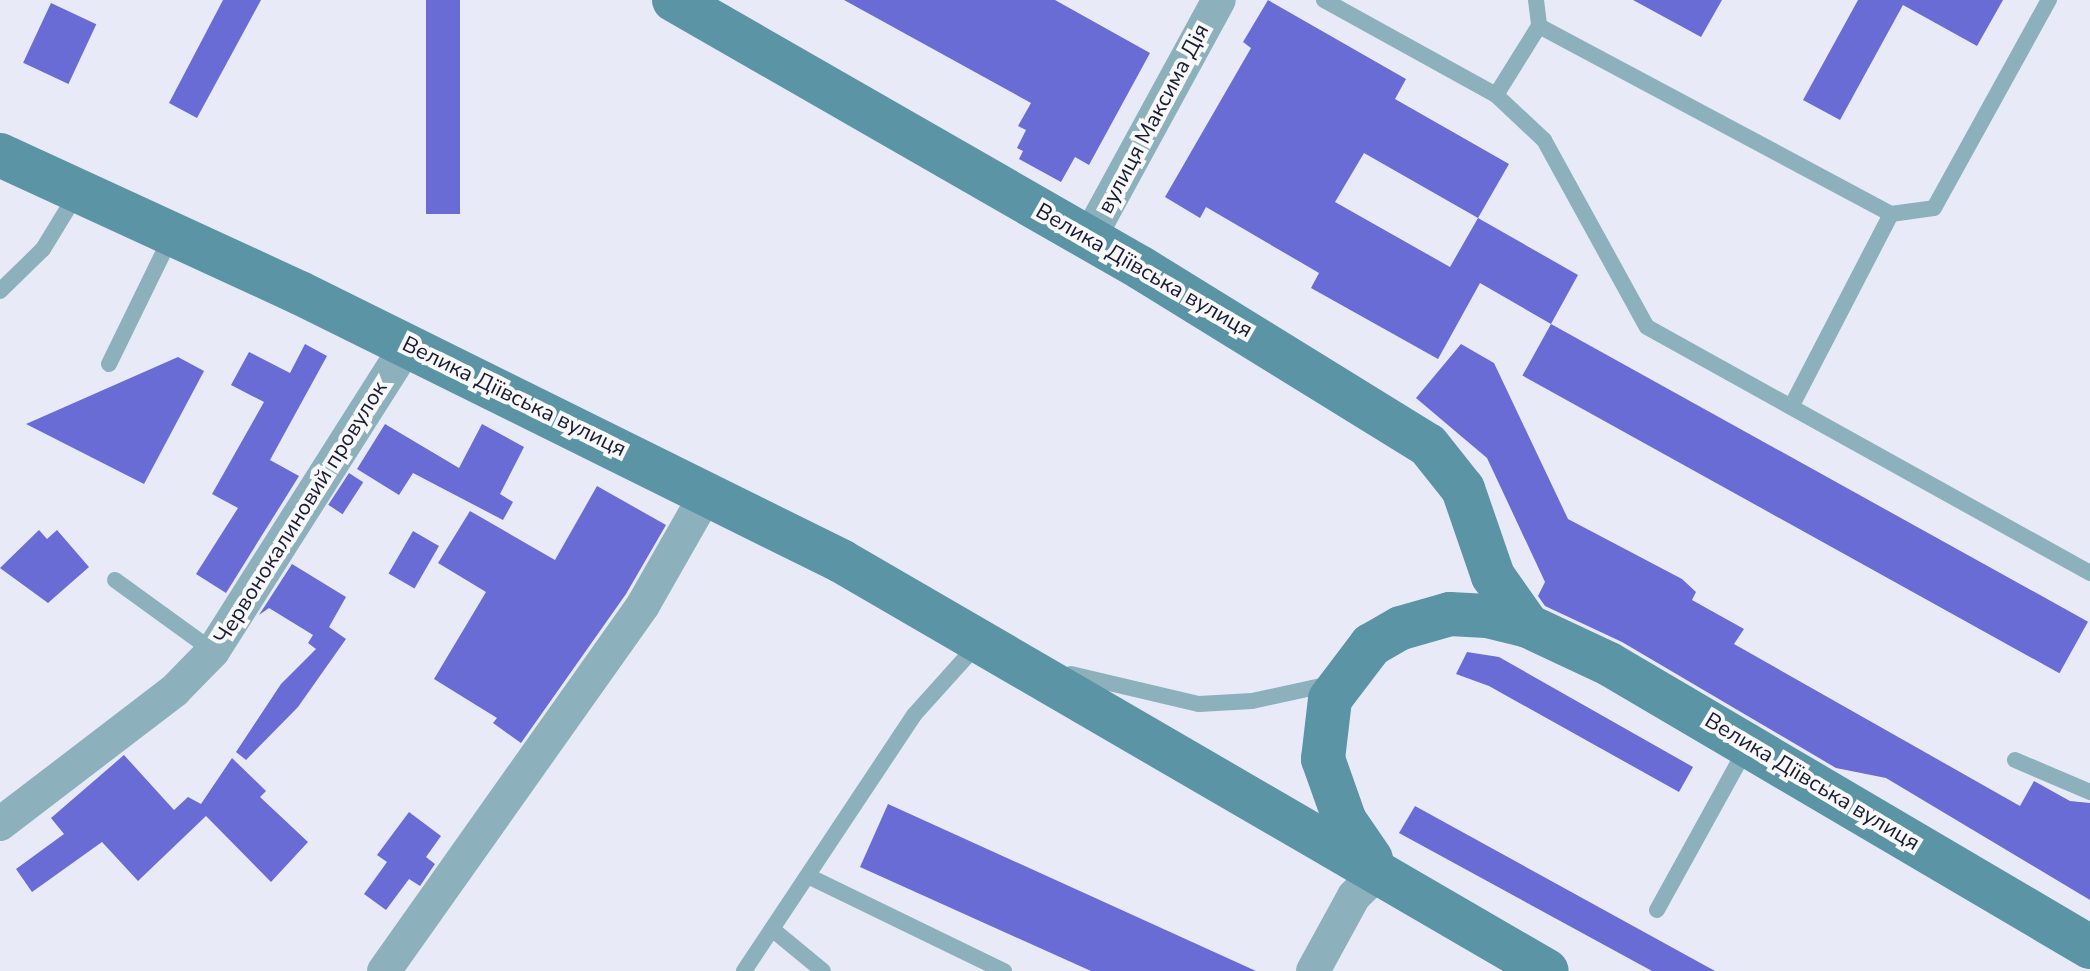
<!DOCTYPE html>
<html>
<head>
<meta charset="utf-8">
<style>
  body { margin:0 }
  #map { position:relative; width:2090px; height:971px; overflow:hidden; background:#e8eaf8; font-family:"Nunito Sans",sans-serif }
  div>[style] { position:absolute }
  .building>* { inset:0; background:#696cd5; transform-origin:0 0 }
  .service>* { height:16px; margin:-8px; padding:0 8px; transform-origin:8px; border-radius:8px; background:#8cb1bc }
  .minor>* { height:34px; margin:-17px; padding:0 17px; transform-origin:17px; border-radius:17px; background:#8cb1bc }
  .secondary>* { height:44px; margin:-22px; padding:0 22px; transform-origin:22px; border-radius:22px; background:#5a94a5 }
  span { translate:-50% -50%; white-space:nowrap; text-align:center; line-height:1.15; -webkit-text-stroke:8px #f8f8f8; paint-order:stroke }
  .street-label { font-size:22px; color:#181a33 }
</style>
</head>
<body>
<div id="map">
  <div class="building">
    <i style="clip-path:polygon(223px 0,261px 0,197px 118px,169px 103px)"></i>
    <i style="left:426px;top:0;width:34px;height:214px"></i>
    <i style="clip-path:polygon(844px 0,1055px 0,1150px 53px,1089px 165px,1075px 157px,1061px 182px,1019px 159px,1023px 151px,1017px 148px,1026px 130px,1018px 126px,1031px 103px)"></i>
    <i style="clip-path:polygon(evenodd,1268px 0,1406px 79px,1395px 99px,1509px 164px,1478px 218px,1578px 275px,1551px 324px,1480px 283px,1438px 359px,1311px 288px,1319px 273px,1206px 207px,1200px 218px,1165px 197px,1251px 48px,1243px 42px,1268px 0,1364px 153px,1478px 218px,1450px 267px,1335px 202px,1364px 153px)"></i>
    <i style="clip-path:polygon(1633px 0,1722px 0,1701px 37px)"></i>
    <i style="clip-path:polygon(1858px 0,2003px 0,1977px 46px,1903px 5px,1840px 120px,1803px 100px)"></i>
    <i style="left:51px;top:3px;width:50px;height:66px;rotate:25deg"></i>
    <i style="left:1551px;top:324px;width:614px;height:59px;rotate:29deg"></i>
    <i style="clip-path:polygon(305px 344px,327px 356px,270px 460px,299px 476px,226px 593px,196px 574px,238px 508px,212px 494px,264px 402px,231px 385px,249px 352px,290px 373px)"></i>
    <i style="clip-path:polygon(1461px 344px,1494px 363px,1568px 519px,1682px 579px,1696px 592px,1692px 600px,1744px 629px,1734px 644px,2020px 806px,2034px 781px,2070px 801px,2090px 803px,2090px 900px,1886px 778px,1836px 768px,1622px 642px,1545px 606px,1538px 596px,1545px 582px,1487px 458px,1416px 398px)"></i>
    <i style="clip-path:polygon(178px 357px,204px 371px,144px 484px,26px 424px)"></i>
    <i style="clip-path:polygon(385px 424px,459px 468px,482px 424px,524px 447px,500px 494px,513px 502px,503px 520px,413px 473px,399px 495px,357px 469px)"></i>
    <i style="left:349px;top:473px;width:17px;height:38px;rotate:33deg"></i>
    <i style="clip-path:polygon(597px 486px,666px 525px,626px 594px,521px 743px,493px 723px,497px 718px,434px 679px,486px 592px,438px 563px,470px 511px,555px 560px)"></i>
    <i style="clip-path:polygon(39px 530px,47px 539px,57px 530px,89px 567px,48px 603px,0 568px)"></i>
    <i style="left:413px;top:531px;width:30px;height:49px;rotate:30deg"></i>
    <i style="clip-path:polygon(292px 564px,346px 597px,329px 627px,346px 639px,298px 707px,246px 760px,236px 752px,281px 684px,316px 649px,308px 643px,313px 635px,269px 608px,259px 615px)"></i>
    <i style="clip-path:polygon(1467px 652px,1499px 657px,1693px 767px,1679px 792px,1489px 686px,1456px 674px)"></i>
    <i style="clip-path:polygon(124px 755px,174px 810px,188px 797px,201px 804px,232px 758px,266px 791px,260px 797px,308px 842px,271px 882px,206px 816px,138px 881px,102px 842px,32px 892px,16px 869px,64px 834px,51px 818px)"></i>
    <i style="clip-path:polygon(888px 804px,1256px 971px,1091px 971px,860px 867px)"></i>
    <i style="clip-path:polygon(1415px 806px,1715px 971px,1652px 971px,1399px 833px)"></i>
    <i style="clip-path:polygon(409px 812px,441px 836px,426px 857px,435px 864px,420px 886px,409px 879px,386px 910px,364px 894px,387px 862px,377px 855px)"></i>
  </div>
  <div class="service">
    <i style="left:1324px;top:0;width:196px;rotate:28.9deg"></i>
    <i style="left:1496px;top:95px;width:66px;rotate:43.2deg"></i>
    <i style="left:1544px;top:140px;width:213px;rotate:61.2deg"></i>
    <i style="left:1647px;top:327px;width:507px;rotate:29.04deg"></i>
    <i style="left:1536px;top:0;width:26px;rotate:83deg"></i>
    <i style="left:1539px;top:26px;width:399px;rotate:28.1deg"></i>
    <i style="left:1891px;top:214px;width:43px;rotate:-7.9deg"></i>
    <i style="left:1934px;top:208px;width:238px;rotate:-61.1deg"></i>
    <i style="left:1496px;top:95px;width:81px;rotate:-58.1deg"></i>
    <i style="left:0;top:291px;width:60px;rotate:-44.3deg"></i>
    <i style="left:43px;top:249px;width:63px;rotate:-58.6deg"></i>
    <i style="left:109px;top:364px;width:141px;rotate:-64deg"></i>
    <i style="left:1791px;top:407px;width:217px;rotate:-62.6deg"></i>
    <i style="left:115px;top:580px;width:121px;rotate:35.9deg"></i>
    <i style="left:1071px;top:674px;width:131px;rotate:13.2deg"></i>
    <i style="left:1199px;top:704px;width:53px;rotate:-3.2deg"></i>
    <i style="left:1252px;top:701px;width:80px;rotate:-12.3deg"></i>
    <i style="left:2015px;top:760px;width:82px;rotate:23.1deg"></i>
    <i style="left:808px;top:876px;width:218px;rotate:25.9deg"></i>
    <i style="left:1657px;top:910px;width:188px;rotate:-61.1deg"></i>
    <i style="left:772px;top:929px;width:66px;rotate:39.5deg"></i>
    <i style="left:744px;top:971px;width:307px;rotate:-56.4deg"></i>
    <i style="left:914px;top:715px;width:96px;rotate:-48deg"></i>
  </div>
  <div class="minor">
    <i style="left:1089px;top:238px;width:271px;rotate:-61.4deg"></i>
    <i style="left:0;top:824px;width:220px;rotate:-37.4deg"></i>
    <i style="left:175px;top:690px;width:54px;rotate:-45.7deg"></i>
    <i style="left:213px;top:651px;width:362px;rotate:-57.6deg"></i>
    <i style="left:384px;top:971px;width:448px;rotate:-54.7deg"></i>
    <i style="left:643px;top:605px;width:131px;rotate:-60.3deg"></i>
    <i style="left:1313px;top:971px;width:85px;rotate:-61.3deg"></i>
    <i style="left:1354px;top:896px;width:37px;rotate:-44deg"></i>
  </div>
  <div class="secondary">
    <i style="left:674px;top:0;width:538px;rotate:29.85deg"></i>
    <i style="left:1141px;top:268px;width:337px;rotate:31.7deg"></i>
    <i style="left:1428px;top:445px;width:56px;rotate:51.5deg"></i>
    <i style="left:1463px;top:489px;width:92px;rotate:71deg"></i>
    <i style="left:1493px;top:576px;width:61px;rotate:55deg"></i>
    <i style="left:0;top:155px;width:330px;rotate:24.7deg"></i>
    <i style="left:300px;top:293px;width:604px;rotate:26.35deg"></i>
    <i style="left:841px;top:561px;width:816px;rotate:30.15deg"></i>
    <i style="left:1371px;top:859px;width:46px;rotate:-124.4deg"></i>
    <i style="left:1345px;top:821px;width:66px;rotate:-109.5deg"></i>
    <i style="left:1323px;top:759px;width:60px;rotate:-83.3deg"></i>
    <i style="left:1330px;top:699px;width:68px;rotate:-52.8deg"></i>
    <i style="left:1371px;top:645px;width:34px;rotate:-30deg"></i>
    <i style="left:1401px;top:628px;width:51px;rotate:-15.9deg"></i>
    <i style="left:1450px;top:614px;width:37px;rotate:3deg"></i>
    <i style="left:1487px;top:616px;width:42px;rotate:13.7deg"></i>
    <i style="left:1528px;top:626px;width:89px;rotate:25.1deg"></i>
    <i style="left:1609px;top:664px;width:558px;rotate:30.47deg"></i>
  </div>
  <div class="street-label">
    <span style="left:1154px;top:119px;rotate:-62deg">вулиця Максима Дія</span>
    <span style="left:1144px;top:271px;rotate:30deg">Велика Діївська вулиця</span>
    <span style="left:514px;top:397px;rotate:26deg">Велика Діївська вулиця</span>
    <span style="left:301px;top:513px;rotate:-58deg">Червонокалиновий провулок</span>
    <span style="left:1812px;top:782px;rotate:31deg">Велика Діївська вулиця</span>
  </div>
</div>
</body>
</html>
